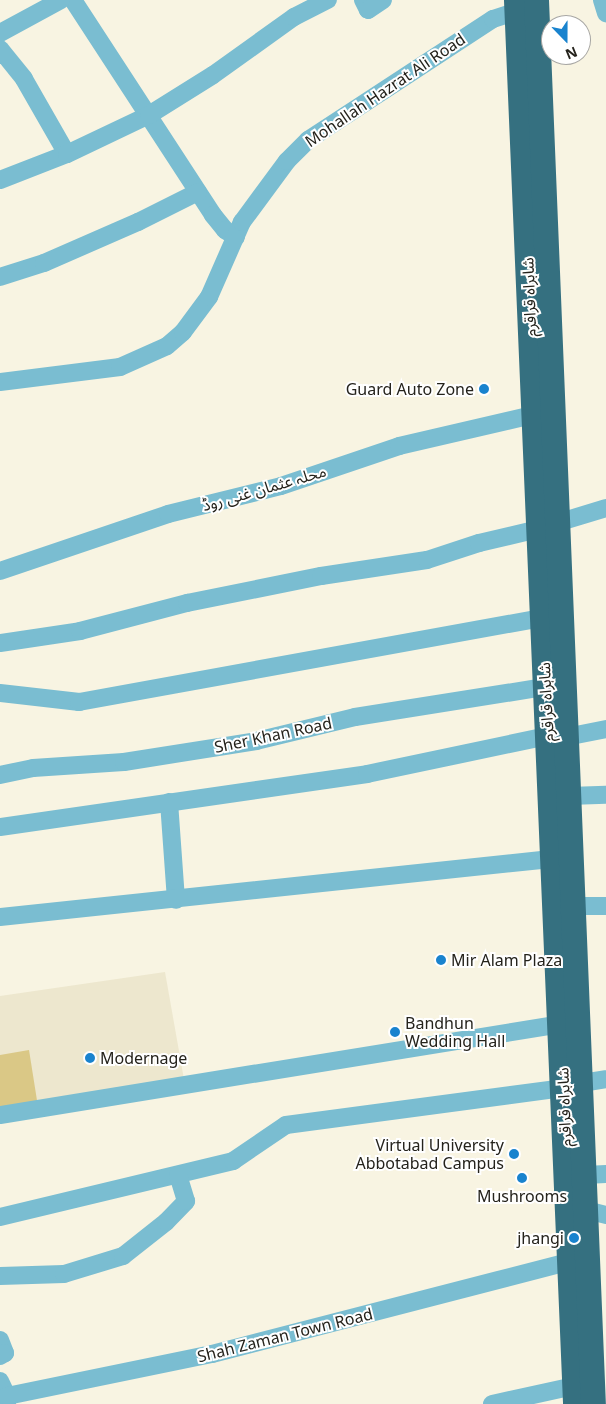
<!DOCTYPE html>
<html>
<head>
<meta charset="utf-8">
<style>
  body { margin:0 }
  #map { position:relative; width:606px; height:1404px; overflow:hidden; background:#f8f4e2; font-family:"Noto Sans","Noto Sans Arabic",sans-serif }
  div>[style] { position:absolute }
  .built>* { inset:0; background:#ede7ce }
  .green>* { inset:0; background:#dac886 }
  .minor>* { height:18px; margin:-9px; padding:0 9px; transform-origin:9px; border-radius:9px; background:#7abdd1 }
  .highway>* { height:25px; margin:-12.5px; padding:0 12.5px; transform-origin:12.5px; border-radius:12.5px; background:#357080 }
  .dots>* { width:14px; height:14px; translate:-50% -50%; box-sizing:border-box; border:2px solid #fff; border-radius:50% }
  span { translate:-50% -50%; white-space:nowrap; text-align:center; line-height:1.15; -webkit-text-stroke:4px #fff; paint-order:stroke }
  .street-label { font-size:16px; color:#25231c }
  .poi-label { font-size:16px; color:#25231c }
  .right { translate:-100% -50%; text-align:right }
  .left { translate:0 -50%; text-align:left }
  .north { position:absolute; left:541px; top:15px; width:50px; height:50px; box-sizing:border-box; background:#fff; border:1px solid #a8a7a4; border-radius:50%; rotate:158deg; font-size:14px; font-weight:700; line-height:20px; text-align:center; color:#25231c }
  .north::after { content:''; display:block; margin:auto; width:18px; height:22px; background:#1983ce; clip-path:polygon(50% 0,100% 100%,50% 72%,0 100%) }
</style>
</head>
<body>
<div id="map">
  <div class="built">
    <i style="clip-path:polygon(165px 972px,185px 1085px,0 1121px,0 996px)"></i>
  </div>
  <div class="green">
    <i style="clip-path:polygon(29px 1050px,39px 1113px,0 1121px,0 1055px)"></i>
  </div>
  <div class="minor">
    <i style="left:73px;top:0;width:257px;rotate:56.9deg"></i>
    <i style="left:213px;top:215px;width:19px;rotate:51deg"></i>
    <i style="left:225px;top:230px;width:13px;rotate:32deg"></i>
    <i style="left:363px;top:0;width:11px;rotate:63deg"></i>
    <i style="left:368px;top:10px;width:18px;rotate:-34deg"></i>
    <i style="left:602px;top:0;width:14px;rotate:73deg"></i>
    <i style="left:0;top:33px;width:69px;rotate:-28.4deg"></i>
    <i style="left:0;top:49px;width:38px;rotate:51deg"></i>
    <i style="left:24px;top:79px;width:86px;rotate:60.2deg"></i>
    <i style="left:0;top:180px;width:72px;rotate:-21.2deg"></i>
    <i style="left:67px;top:154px;width:91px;rotate:-25.4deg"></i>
    <i style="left:149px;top:115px;width:75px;rotate:-32deg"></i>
    <i style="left:213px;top:75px;width:100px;rotate:-35.6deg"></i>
    <i style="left:294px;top:17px;width:38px;rotate:-27deg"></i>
    <i style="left:0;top:277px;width:46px;rotate:-17.7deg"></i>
    <i style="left:44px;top:263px;width:103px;rotate:-23.6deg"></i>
    <i style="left:138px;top:222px;width:67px;rotate:-26.6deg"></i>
    <i style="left:0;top:382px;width:121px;rotate:-7.1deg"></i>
    <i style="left:120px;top:367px;width:51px;rotate:-24.1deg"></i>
    <i style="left:167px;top:346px;width:21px;rotate:-41deg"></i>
    <i style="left:183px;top:332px;width:44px;rotate:-53.4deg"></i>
    <i style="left:209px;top:297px;width:82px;rotate:-66.3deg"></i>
    <i style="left:242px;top:222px;width:76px;rotate:-53.6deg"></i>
    <i style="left:287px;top:161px;width:30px;rotate:-45deg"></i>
    <i style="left:308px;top:140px;width:221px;rotate:-33.2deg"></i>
    <i style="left:493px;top:19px;width:25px;rotate:-18deg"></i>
    <i style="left:557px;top:523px;width:51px;rotate:-17deg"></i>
    <i style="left:0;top:571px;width:177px;rotate:-18.7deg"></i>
    <i style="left:168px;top:514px;width:116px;rotate:-13.9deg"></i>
    <i style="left:281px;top:486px;width:125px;rotate:-18.7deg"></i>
    <i style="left:399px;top:446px;width:137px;rotate:-13.1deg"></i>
    <i style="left:0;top:643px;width:81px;rotate:-8.5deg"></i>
    <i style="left:80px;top:631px;width:111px;rotate:-14.7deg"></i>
    <i style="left:187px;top:603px;width:137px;rotate:-11.4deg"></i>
    <i style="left:321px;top:576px;width:107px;rotate:-8.6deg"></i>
    <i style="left:427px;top:560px;width:55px;rotate:-18.1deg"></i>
    <i style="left:479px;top:543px;width:61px;rotate:-13.3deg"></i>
    <i style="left:0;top:693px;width:80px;rotate:6.5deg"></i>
    <i style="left:79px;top:702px;width:471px;rotate:-10.3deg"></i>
    <i style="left:566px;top:737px;width:41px;rotate:-11.3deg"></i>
    <i style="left:0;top:775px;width:34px;rotate:-12deg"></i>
    <i style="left:33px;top:768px;width:91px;rotate:-3.8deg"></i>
    <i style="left:124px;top:762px;width:134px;rotate:-9deg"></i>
    <i style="left:256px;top:741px;width:102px;rotate:-13.6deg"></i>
    <i style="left:355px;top:717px;width:192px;rotate:-9deg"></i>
    <i style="left:569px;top:796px;width:37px;rotate:-2deg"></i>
    <i style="left:169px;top:802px;width:98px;rotate:85.9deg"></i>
    <i style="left:0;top:827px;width:371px;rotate:-8.2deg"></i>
    <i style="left:367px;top:774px;width:185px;rotate:-11.9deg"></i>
    <i style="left:574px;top:906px;width:32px"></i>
    <i style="left:0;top:917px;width:554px;rotate:-6.01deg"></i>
    <i style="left:582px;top:1083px;width:24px;rotate:-9deg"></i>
    <i style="left:0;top:1115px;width:568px;rotate:-9.21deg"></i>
    <i style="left:585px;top:1175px;width:21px;rotate:-3deg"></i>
    <i style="left:586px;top:1210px;width:21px;rotate:14deg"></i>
    <i style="left:0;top:1217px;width:240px;rotate:-13.5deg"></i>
    <i style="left:233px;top:1161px;width:64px;rotate:-34.2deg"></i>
    <i style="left:286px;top:1125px;width:279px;rotate:-7.6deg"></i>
    <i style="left:0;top:1276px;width:64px;rotate:-1.8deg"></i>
    <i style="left:64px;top:1274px;width:62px;rotate:-17deg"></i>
    <i style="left:123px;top:1256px;width:55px;rotate:-38.3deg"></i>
    <i style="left:166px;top:1222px;width:29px;rotate:-46deg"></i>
    <i style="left:186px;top:1201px;width:27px;rotate:-107deg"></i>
    <i style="left:0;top:1340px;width:14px;rotate:69deg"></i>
    <i style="left:5px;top:1353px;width:6px;rotate:149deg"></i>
    <i style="left:0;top:1381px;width:17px;rotate:65deg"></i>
    <i style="left:7px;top:1404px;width:8px;rotate:-90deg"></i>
    <i style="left:7px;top:1396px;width:209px;rotate:-11.6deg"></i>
    <i style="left:212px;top:1354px;width:369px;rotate:-14.5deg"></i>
    <i style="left:492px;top:1404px;width:84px;rotate:-12.4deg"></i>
  </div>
  <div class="highway">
    <i style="left:516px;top:0;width:1405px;rotate:87.59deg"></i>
    <i style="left:536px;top:0;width:1405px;rotate:87.68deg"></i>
  </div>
  <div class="dots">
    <i style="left:484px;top:389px;background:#1983ce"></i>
    <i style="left:441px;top:960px;background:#1983ce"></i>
    <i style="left:395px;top:1032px;background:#1983ce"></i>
    <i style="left:90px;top:1058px;background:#1983ce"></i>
    <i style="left:514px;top:1154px;background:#1983ce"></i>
    <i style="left:522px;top:1178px;background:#1983ce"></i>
    <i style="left:574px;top:1238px;background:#1983ce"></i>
  </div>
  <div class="street-label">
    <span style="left:385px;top:90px;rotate:-34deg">Mohallah Hazrat Ali Road</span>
    <span style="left:529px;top:297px;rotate:-92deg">شاہراہ قراقرم</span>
    <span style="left:264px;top:488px;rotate:-16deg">محلہ عثمان غنی روڈ</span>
    <span style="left:546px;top:702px;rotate:-93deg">شاہراہ قراقرم</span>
    <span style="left:273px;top:735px;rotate:-12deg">Sher Khan Road</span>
    <span style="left:564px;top:1107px;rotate:-92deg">شاہراہ قراقرم</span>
    <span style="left:285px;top:1335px;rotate:-14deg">Shah Zaman Town Road</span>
  </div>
  <div class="poi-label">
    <span class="right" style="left:474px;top:389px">Guard Auto Zone</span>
    <span class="left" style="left:451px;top:960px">Mir Alam Plaza</span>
    <span class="left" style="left:405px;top:1032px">Bandhun<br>Wedding Hall</span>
    <span class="left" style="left:100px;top:1058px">Modernage</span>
    <span class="right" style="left:504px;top:1154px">Virtual University<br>Abbotabad Campus</span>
    <span style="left:522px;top:1196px">Mushrooms</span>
    <span class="right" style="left:564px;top:1238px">jhangi</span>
  </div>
  <div class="north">N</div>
</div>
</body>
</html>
